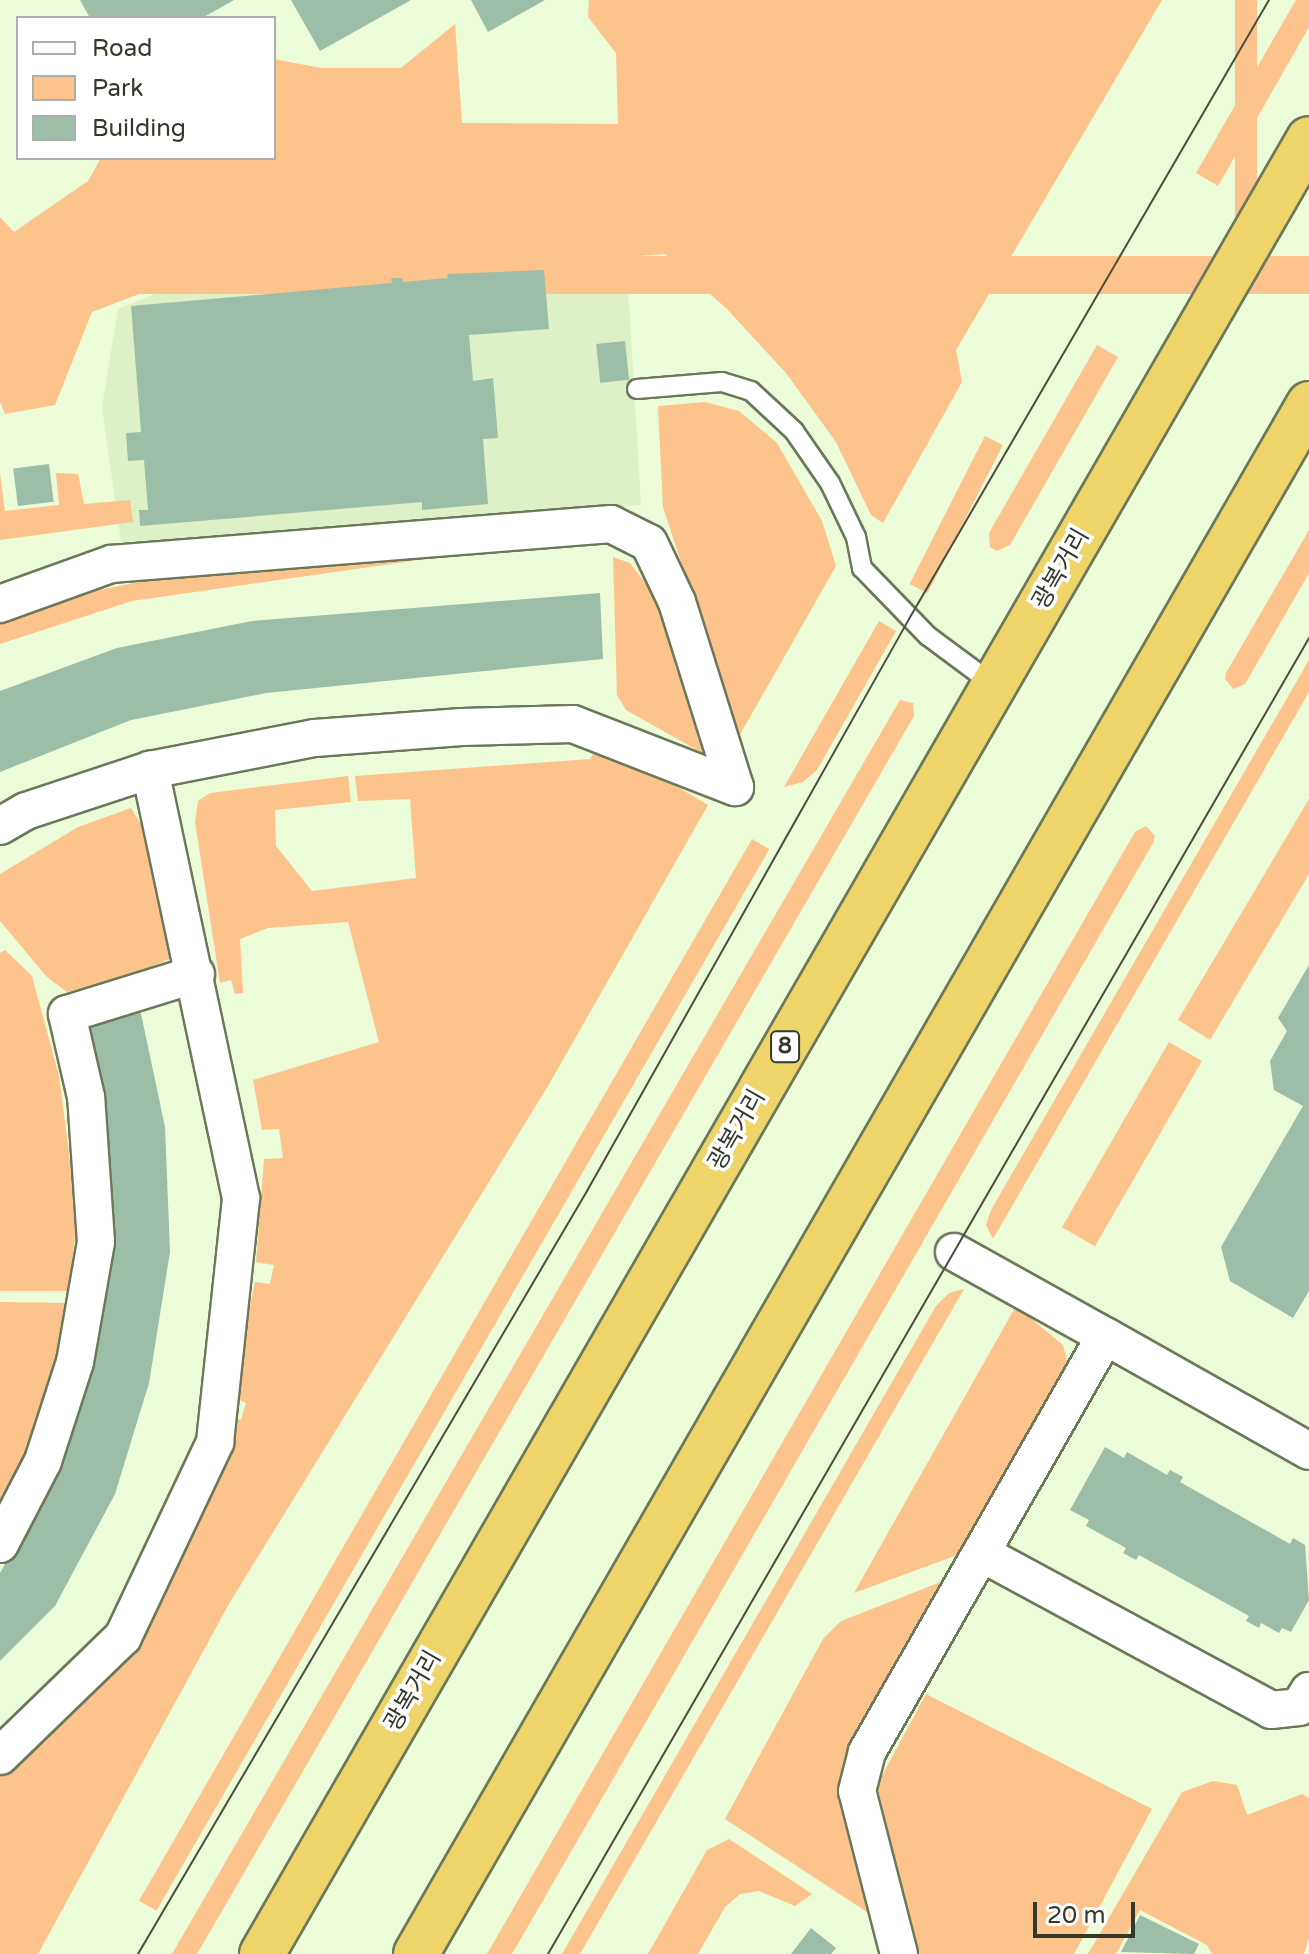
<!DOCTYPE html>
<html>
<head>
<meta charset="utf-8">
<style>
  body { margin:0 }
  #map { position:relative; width:1309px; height:1954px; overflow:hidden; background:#ecfbd8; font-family:"Varela Round","Noto Sans KR",sans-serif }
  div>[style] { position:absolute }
  .built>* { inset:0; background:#def0c6 }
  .green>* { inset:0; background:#fcc38c; transform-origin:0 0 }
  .building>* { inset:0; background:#9cbda7; transform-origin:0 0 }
  .roads { filter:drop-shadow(2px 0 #6b7859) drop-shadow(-2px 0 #6b7859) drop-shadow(0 2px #6b7859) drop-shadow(0 -2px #6b7859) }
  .lane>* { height:18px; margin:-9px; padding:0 9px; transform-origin:9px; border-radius:9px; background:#fff }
  .street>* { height:36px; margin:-18px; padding:0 18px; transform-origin:18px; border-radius:18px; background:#fff }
  .highway>* { height:44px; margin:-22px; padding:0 22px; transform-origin:22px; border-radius:22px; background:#eed469 }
  .tram>* { height:2px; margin:-1px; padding:0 1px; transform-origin:1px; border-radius:1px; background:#494f3f }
  span { translate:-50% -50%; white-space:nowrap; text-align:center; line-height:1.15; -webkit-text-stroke:7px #fff; paint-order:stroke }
  .shield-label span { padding:2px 6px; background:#fff; border:2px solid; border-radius:6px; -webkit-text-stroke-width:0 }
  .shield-label { font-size:22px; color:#33382b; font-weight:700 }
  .street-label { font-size:24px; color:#33382b }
  .legend { position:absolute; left:16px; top:16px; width:260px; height:144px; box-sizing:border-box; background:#fff; border:2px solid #adafaa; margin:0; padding:10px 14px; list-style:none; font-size:24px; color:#33382b }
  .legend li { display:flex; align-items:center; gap:16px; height:40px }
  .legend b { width:40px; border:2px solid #adafaa }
  .scale { position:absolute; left:1033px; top:1902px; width:102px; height:36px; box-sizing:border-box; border:4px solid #33382b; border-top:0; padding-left:10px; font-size:24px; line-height:28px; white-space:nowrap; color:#33382b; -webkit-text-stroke:6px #fff; paint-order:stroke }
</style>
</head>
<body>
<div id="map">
  <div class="built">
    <i style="clip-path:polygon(541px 264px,612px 271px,628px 287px,641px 505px,121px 542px,102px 407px,118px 309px,154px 294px)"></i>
  </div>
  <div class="green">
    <i style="clip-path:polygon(589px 0,1162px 0,956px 350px,962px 382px,883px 523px,871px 515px,836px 442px,786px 373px,727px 309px,665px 254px,147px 291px,92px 312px,55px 405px,5px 414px,0 402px,0 217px,14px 232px,88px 181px,101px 158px,274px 158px,274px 59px,321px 68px,401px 68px,455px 24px,462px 123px,618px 124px,616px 53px,588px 17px)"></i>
    <i style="left:1235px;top:0;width:22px;height:287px"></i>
    <i style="clip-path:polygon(1296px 0,1309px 0,1309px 27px,1218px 186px,1196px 173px)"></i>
    <i style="left:1309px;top:256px;width:38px;height:1960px;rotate:90deg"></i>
    <i style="clip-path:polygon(1097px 345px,1118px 357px,1010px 545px,997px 551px,990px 547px,989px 533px)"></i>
    <i style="clip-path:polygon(705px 402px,739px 411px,777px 443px,822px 521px,836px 566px,738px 738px,663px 507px,658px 406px)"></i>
    <i style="left:985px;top:436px;width:20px;height:166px;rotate:27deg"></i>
    <i style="clip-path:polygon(0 473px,5px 511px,59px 505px,56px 473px,78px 474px,84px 504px,130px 500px,133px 522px,0 540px)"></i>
    <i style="clip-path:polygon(1309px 530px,1309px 573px,1245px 684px,1233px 689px,1225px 679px,1226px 673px)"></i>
    <i style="clip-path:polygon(482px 551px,132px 601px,0 644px,0 623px,94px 591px,144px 581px)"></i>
    <i style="clip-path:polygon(613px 557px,630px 563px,660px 602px,676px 669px,720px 763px,626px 710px,617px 695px)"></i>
    <i style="clip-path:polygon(879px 621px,896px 631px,817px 770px,803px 782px,784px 787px)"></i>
    <i style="clip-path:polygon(1309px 660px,1309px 692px,993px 1239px,986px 1225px,991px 1210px)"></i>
    <i style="clip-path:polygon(900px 700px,913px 703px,914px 716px,197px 1954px,172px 1954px)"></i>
    <i style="clip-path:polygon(596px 749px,627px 757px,708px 805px,548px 1086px,230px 1602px,38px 1954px,0 1954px,0 1769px,133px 1651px,192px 1535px,220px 1460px,229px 1419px,241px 1420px,246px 1403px,232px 1396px,255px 1282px,270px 1284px,274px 1265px,256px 1262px,264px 1159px,283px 1158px,279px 1129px,262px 1130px,253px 1080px,379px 1042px,348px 922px,268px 928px,240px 939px,243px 993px,235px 994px,231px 980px,220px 983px,195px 822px,198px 801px,210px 793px,348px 776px,351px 802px,275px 810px,276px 846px,312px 891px,416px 878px,410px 799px,358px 801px,355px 776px,590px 759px)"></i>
    <i style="clip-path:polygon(1309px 799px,1309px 874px,1210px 1040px,1178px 1020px)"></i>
    <i style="clip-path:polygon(131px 808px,153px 843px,176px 956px,133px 975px,67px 992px,47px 977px,0 921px,0 874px,78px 827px)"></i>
    <i style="clip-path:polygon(1146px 826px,1155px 836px,1153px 843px,512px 1954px,487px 1954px,1135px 832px)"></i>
    <i style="left:752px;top:839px;width:20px;height:1226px;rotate:30deg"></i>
    <i style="clip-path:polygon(5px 950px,32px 976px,59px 1076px,77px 1216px,69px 1291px,0 1291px,0 953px)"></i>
    <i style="left:1169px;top:1042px;width:38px;height:214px;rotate:30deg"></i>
    <i style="clip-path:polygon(964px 1289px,580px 1954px,562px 1954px,936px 1306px,949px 1293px)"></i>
    <i style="clip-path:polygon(0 1302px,66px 1303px,50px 1389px,27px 1451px,0 1504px)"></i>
    <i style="clip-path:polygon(1016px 1306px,1063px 1345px,1067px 1361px,1059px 1385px,960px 1554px,854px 1593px)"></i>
    <i style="clip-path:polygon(941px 1582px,857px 1741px,840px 1793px,870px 1914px,725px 1819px,823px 1639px,841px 1621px)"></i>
    <i style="clip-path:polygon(926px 1694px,1152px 1809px,1074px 1954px,917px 1954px,877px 1785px)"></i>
    <i style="clip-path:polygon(1213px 1781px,1237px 1785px,1247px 1815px,1302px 1794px,1309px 1798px,1309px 1938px,1304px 1954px,1212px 1954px,1207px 1945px,1140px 1910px,1116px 1954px,1088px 1954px,1182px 1792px)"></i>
    <i style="clip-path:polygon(729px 1839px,812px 1894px,795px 1906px,759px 1891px,740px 1894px,725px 1907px,698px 1954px,648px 1954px,707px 1850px)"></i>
  </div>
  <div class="building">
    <i style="clip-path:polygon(80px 0,234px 0,202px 18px,90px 18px)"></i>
    <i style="clip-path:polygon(291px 0,411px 0,320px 51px)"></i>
    <i style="clip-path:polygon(471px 0,545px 0,488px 32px)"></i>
    <i style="clip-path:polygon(544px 270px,549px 329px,469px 335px,473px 381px,493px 378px,498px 438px,483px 439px,488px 504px,422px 510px,422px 502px,140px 526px,139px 510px,148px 510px,144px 460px,128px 461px,126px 433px,141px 432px,131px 306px,392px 283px,391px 278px,402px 278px,403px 282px,448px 278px,447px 274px)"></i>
    <i style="left:625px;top:341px;width:39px;height:29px;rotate:84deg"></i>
    <i style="left:49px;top:464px;width:38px;height:36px;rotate:83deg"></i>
    <i style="clip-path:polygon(600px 593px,603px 659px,266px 693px,131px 720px,0 772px,0 691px,117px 648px,252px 621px)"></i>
    <i style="clip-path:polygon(1309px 965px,1309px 1291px,1293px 1318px,1230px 1281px,1221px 1247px,1303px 1106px,1274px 1090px,1270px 1061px,1287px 1031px,1278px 1018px)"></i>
    <i style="clip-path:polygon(140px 1009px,165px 1127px,170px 1252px,149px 1383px,115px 1494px,55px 1606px,0 1661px,0 1573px,57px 1470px,104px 1135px,83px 1026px)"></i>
    <i style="clip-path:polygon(1105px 1447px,1124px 1458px,1127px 1452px,1167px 1475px,1170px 1470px,1183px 1477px,1180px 1482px,1290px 1544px,1293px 1538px,1305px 1545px,1309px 1600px,1291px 1632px,1282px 1628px,1279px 1633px,1261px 1623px,1259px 1628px,1246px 1621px,1249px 1616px,1139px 1555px,1136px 1560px,1123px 1553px,1126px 1548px,1086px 1526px,1089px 1520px,1070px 1510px)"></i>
    <i style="clip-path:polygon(1140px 1915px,1199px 1944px,1194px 1954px,1121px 1952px)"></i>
    <i style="clip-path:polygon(811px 1928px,836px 1948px,831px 1954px,791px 1954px)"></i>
  </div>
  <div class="roads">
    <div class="lane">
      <i style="left:637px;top:389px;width:85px;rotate:-4.7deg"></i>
      <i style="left:722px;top:382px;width:30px;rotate:17deg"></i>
      <i style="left:751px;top:391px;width:59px;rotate:42.9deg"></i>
      <i style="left:794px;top:431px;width:63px;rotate:55.3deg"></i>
      <i style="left:830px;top:483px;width:60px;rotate:64.3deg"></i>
      <i style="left:856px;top:537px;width:32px;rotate:79deg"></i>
      <i style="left:862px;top:568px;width:95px;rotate:45.9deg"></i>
      <i style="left:928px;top:636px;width:82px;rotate:36.6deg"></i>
    </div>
    <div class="street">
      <i style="left:0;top:604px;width:118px;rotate:-19.8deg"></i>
      <i style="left:111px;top:564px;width:502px;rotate:-4.57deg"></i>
      <i style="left:611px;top:524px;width:42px;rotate:26.6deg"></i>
      <i style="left:649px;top:543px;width:65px;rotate:64.6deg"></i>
      <i style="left:677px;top:602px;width:194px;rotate:72.6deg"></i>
      <i style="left:0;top:826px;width:30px;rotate:-30deg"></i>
      <i style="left:26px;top:811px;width:131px;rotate:-18.3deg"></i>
      <i style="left:150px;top:770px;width:168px;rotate:-11deg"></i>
      <i style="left:315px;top:738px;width:147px;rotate:-4.3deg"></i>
      <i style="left:462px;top:727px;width:111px;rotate:-1.5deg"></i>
      <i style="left:573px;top:724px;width:174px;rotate:21.3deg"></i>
      <i style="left:954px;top:1252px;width:173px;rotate:29.1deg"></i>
      <i style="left:0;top:1544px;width:93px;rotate:-62.6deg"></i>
      <i style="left:43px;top:1461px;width:104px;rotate:-72.1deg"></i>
      <i style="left:75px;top:1362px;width:122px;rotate:-80.1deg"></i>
      <i style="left:96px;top:1242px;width:145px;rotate:-93.9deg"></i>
      <i style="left:86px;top:1097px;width:85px;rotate:-102.9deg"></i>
      <i style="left:67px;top:1014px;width:135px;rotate:-17.2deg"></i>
      <i style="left:981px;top:1553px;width:330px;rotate:28.4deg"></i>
      <i style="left:1271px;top:1710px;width:28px;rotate:-6deg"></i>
      <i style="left:1299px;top:1707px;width:19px;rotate:-58deg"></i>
      <i style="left:0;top:1756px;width:171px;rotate:-44.1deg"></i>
      <i style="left:123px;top:1637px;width:216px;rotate:-64.7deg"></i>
      <i style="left:215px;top:1442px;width:245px;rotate:-83.9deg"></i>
      <i style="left:241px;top:1198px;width:438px;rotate:-102deg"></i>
      <i style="left:899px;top:1954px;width:168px;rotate:-104.4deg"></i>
      <i style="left:857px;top:1791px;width:40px;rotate:-75.6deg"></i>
      <i style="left:867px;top:1752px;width:479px;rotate:-60.2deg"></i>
      <i style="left:1105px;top:1336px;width:234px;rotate:29.4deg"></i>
    </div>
    <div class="highway">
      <i style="left:262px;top:1954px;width:2095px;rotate:-60.02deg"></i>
      <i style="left:416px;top:1954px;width:1789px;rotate:-60.05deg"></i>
    </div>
  </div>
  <div class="tram">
    <i style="left:138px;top:1954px;width:885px;rotate:-59.52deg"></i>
    <i style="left:587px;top:1191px;width:656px;rotate:-60.62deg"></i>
    <i style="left:909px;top:619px;width:716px;rotate:-59.82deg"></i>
    <i style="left:548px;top:1954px;width:1520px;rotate:-59.96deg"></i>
  </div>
  <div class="shield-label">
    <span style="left:785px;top:1047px">8</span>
  </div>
  <div class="street-label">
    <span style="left:1061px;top:569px;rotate:-60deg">광복거리</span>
    <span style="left:737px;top:1130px;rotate:-60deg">광복거리</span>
    <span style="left:413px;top:1691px;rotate:-60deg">광복거리</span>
  </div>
  <ul class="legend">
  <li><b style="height:10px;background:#fff"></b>Road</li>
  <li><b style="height:22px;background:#fcc38c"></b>Park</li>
  <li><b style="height:22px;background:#9cbda7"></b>Building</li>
  </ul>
  <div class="scale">20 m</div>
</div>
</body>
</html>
